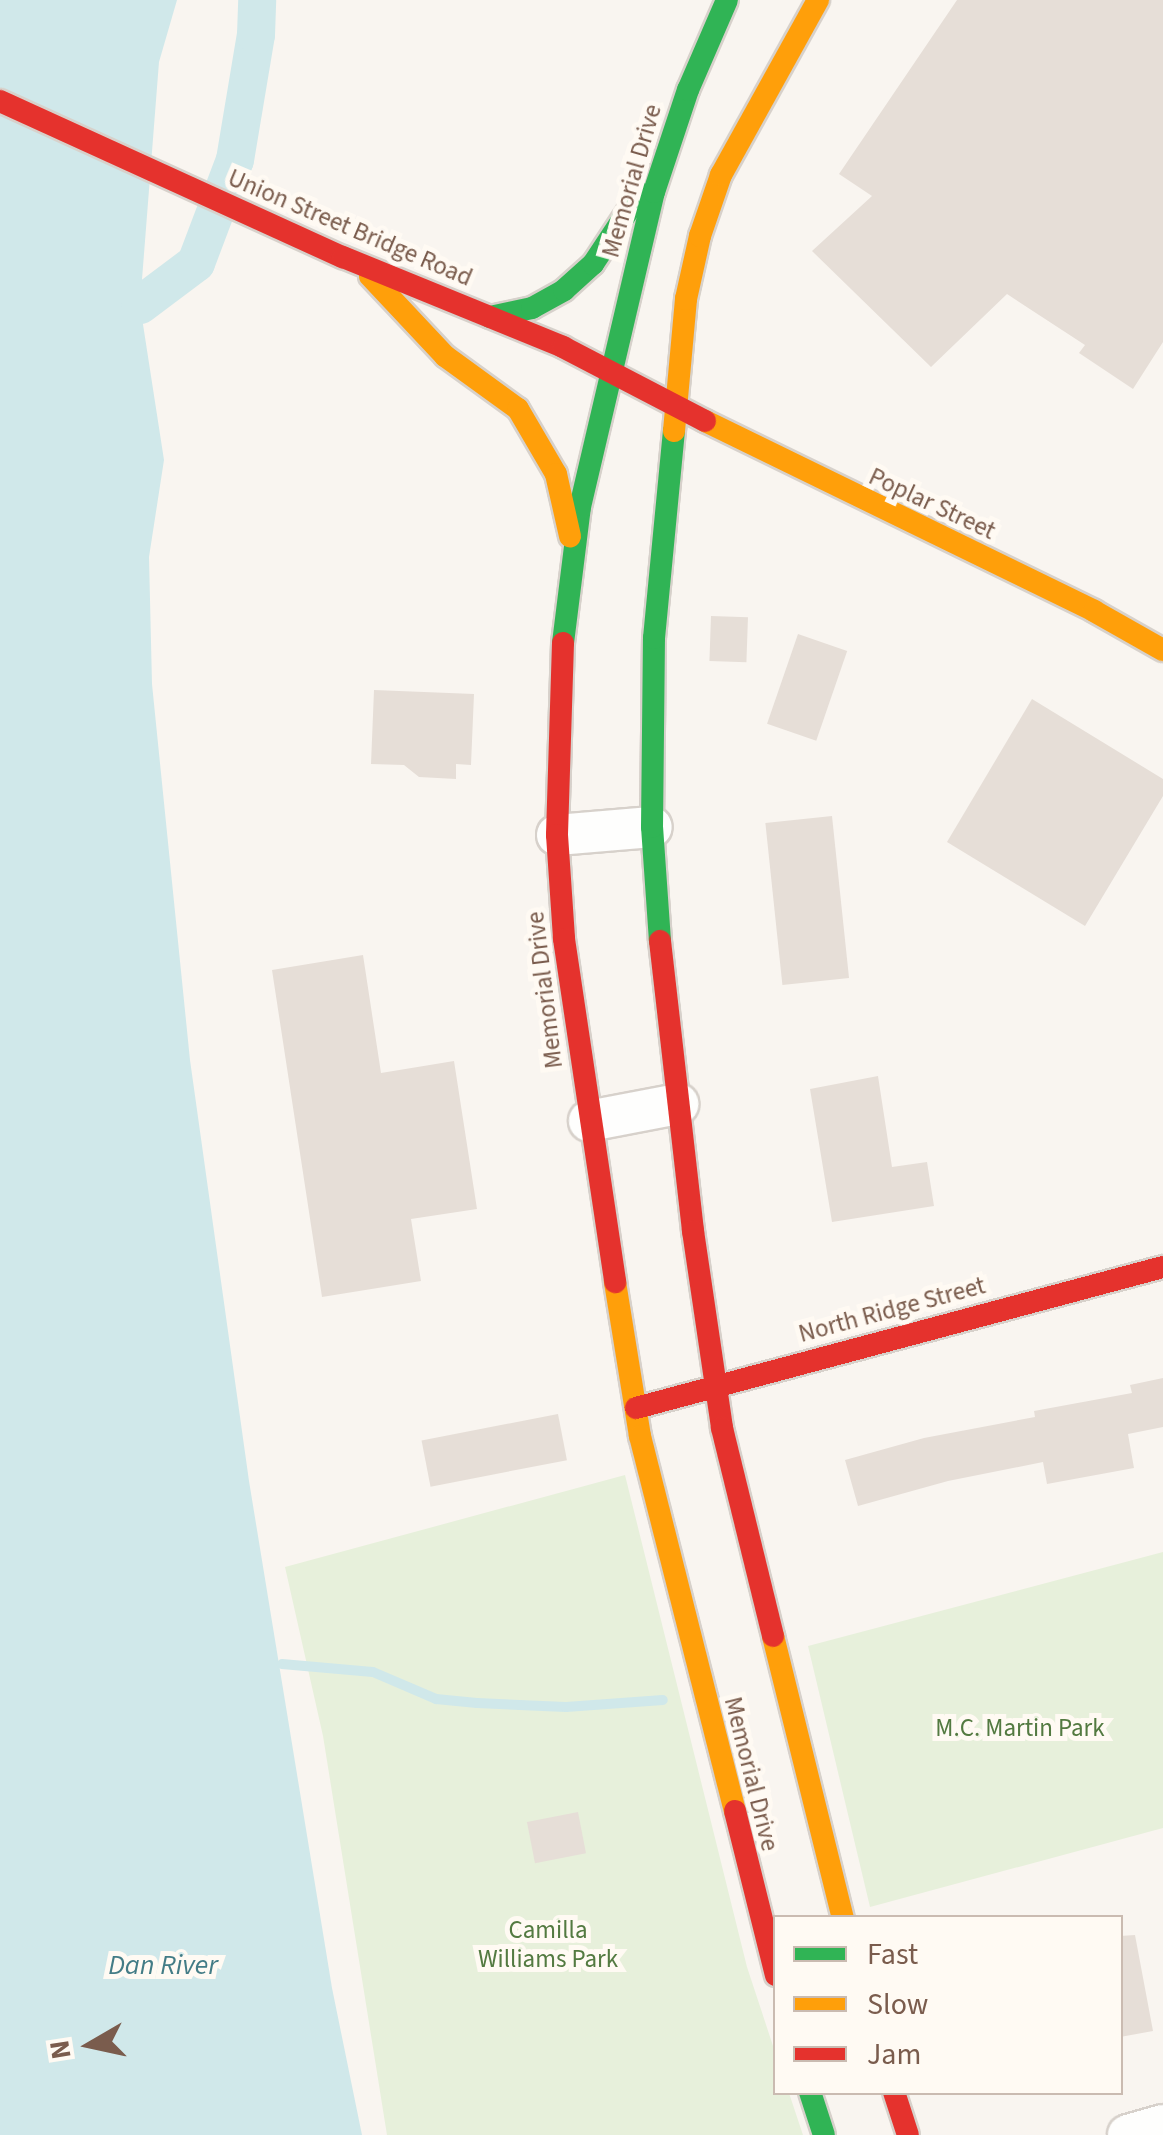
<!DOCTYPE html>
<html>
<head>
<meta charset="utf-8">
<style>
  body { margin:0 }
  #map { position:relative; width:1163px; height:2135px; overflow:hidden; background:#f9f5f0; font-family:"Source Sans 3",sans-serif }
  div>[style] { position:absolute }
  .green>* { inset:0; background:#e7f0db }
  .water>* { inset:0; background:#d0e8ea }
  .stream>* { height:10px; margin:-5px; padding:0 5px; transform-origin:5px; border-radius:5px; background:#d0e8ea }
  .canal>* { height:38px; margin:-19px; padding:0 19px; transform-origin:19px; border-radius:19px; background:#d0e8ea }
  .building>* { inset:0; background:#e6ded7; transform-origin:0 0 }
  .roads { filter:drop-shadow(2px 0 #d7d1cb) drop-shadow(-2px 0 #d7d1cb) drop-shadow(0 2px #d7d1cb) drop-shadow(0 -2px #d7d1cb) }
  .street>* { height:40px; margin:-20px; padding:0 20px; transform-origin:20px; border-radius:20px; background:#fefefd }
  .fast>* { height:22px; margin:-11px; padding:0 11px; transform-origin:11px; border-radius:11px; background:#30b455 }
  .slow>* { height:22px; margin:-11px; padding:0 11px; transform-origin:11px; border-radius:11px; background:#ff9f0a }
  .jam>* { height:22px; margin:-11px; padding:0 11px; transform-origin:11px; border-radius:11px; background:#e5322d }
  span { translate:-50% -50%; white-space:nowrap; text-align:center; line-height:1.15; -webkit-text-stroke:10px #fffaf3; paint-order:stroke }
  .street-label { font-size:25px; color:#7a5c4d }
  .park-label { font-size:25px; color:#537a41 }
  .water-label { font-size:28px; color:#437c86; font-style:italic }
  .legend { position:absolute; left:773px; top:1915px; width:350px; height:180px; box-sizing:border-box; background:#fffaf3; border:2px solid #cabbb1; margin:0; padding:12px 18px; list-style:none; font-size:30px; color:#7a5c4d }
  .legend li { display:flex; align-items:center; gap:20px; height:50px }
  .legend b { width:50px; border:2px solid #cabbb1 }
  .north { position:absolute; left:40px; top:1995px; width:100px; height:100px; -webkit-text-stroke:8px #fffaf3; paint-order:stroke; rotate:261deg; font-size:28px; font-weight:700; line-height:40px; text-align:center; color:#7a5c4d }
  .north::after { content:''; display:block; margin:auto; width:35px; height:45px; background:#7a5c4d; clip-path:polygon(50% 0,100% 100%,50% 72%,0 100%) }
</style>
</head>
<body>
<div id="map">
  <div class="green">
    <i style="clip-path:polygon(625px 1475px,747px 1967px,775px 2052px,776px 2092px,789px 2093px,803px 2135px,387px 2135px,323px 1736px,285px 1567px)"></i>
    <i style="clip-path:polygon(1163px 1552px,1163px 1828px,870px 1907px,808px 1646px)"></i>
  </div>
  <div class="water">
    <i style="clip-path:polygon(0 0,177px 0,159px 62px,140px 305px,164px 460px,149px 557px,152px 684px,190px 1060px,249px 1481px,332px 1988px,362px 2135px,0 2135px)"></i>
  </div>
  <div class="stream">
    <i style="left:282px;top:1664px;width:91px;rotate:5deg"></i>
    <i style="left:373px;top:1672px;width:69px;rotate:23.2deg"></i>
    <i style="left:436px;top:1699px;width:41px;rotate:5.6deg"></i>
    <i style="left:477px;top:1703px;width:89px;rotate:2.6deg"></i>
    <i style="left:566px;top:1707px;width:97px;rotate:-4.1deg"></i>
  </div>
  <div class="canal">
    <i style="left:140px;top:305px;width:70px;rotate:-36.9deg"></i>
    <i style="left:196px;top:263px;width:110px;rotate:-69.3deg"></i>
    <i style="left:235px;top:160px;width:127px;rotate:-80.5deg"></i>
    <i style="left:256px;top:35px;width:35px;rotate:-88deg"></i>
  </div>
  <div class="building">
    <i style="clip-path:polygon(957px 0,1163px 0,1163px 342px,1133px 389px,1079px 353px,1085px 345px,1007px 294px,931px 367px,812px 251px,872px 196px,839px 174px)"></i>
    <i style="left:711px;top:616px;width:37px;height:45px;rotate:2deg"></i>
    <i style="left:798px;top:634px;width:52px;height:95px;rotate:19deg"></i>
    <i style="clip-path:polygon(374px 690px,474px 694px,471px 765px,456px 764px,456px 779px,419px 777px,404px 765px,371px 764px)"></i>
    <i style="clip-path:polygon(1032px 699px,1163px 779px,1163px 796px,1085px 926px,947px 842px)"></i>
    <i style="left:832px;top:816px;width:163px;height:67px;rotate:84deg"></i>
    <i style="clip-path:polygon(363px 955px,381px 1073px,454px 1061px,477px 1209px,411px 1219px,421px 1281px,322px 1297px,272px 970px)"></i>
    <i style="clip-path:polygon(878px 1076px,892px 1167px,927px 1162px,934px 1206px,832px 1222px,810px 1089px)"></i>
    <i style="clip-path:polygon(1163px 1378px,1163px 1427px,1128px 1434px,1134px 1468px,1047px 1484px,1043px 1462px,948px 1481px,858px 1506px,845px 1460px,924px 1438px,1035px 1417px,1034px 1411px,1132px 1393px,1130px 1385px)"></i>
    <i style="left:558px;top:1414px;width:47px;height:139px;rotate:79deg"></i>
    <i style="left:578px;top:1812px;width:42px;height:52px;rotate:79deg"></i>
    <i style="clip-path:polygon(1135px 1935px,1153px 2031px,1120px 2037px,1120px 1936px)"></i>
  </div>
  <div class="roads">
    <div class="street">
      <i style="left:557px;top:835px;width:95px;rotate:-4.8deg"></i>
      <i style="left:589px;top:1121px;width:91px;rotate:-10.8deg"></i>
      <i style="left:1128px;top:2135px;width:36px;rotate:-16deg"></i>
    </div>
    <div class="fast">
      <i style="left:490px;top:317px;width:43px;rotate:-12.1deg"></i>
      <i style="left:532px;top:308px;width:37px;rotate:-29deg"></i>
      <i style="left:564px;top:290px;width:39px;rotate:-42deg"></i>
      <i style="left:593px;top:264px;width:85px;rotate:-56.5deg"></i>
      <i style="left:563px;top:643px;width:137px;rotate:-82.9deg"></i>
      <i style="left:580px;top:507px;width:324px;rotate:-76.8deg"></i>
      <i style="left:654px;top:192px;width:108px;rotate:-71.6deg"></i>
      <i style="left:688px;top:90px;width:98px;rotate:-66.6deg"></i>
      <i style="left:660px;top:941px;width:114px;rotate:-94deg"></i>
      <i style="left:652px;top:827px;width:189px;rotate:-89.4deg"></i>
      <i style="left:654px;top:638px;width:208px;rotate:-84.5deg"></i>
      <i style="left:810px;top:2092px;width:45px;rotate:72deg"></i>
    </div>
    <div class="slow">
      <i style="left:370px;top:276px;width:110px;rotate:46.8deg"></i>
      <i style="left:445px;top:356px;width:90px;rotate:36deg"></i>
      <i style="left:518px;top:409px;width:75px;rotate:59.7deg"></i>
      <i style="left:556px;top:474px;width:64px;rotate:77.3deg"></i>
      <i style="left:705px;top:421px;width:433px;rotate:26deg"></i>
      <i style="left:1094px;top:611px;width:79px;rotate:29.5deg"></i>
      <i style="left:674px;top:431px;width:133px;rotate:-84.8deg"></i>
      <i style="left:686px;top:299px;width:65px;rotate:-77.5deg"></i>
      <i style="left:700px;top:236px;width:65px;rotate:-71deg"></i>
      <i style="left:721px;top:175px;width:200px;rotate:-61deg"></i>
      <i style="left:615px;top:1282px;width:156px;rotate:80.8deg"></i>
      <i style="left:640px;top:1436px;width:387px;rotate:75.8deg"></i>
      <i style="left:773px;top:1636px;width:291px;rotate:76.1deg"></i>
    </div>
    <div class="jam">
      <i style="left:0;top:101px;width:377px;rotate:24.5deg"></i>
      <i style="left:343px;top:257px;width:238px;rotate:22.2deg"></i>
      <i style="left:563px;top:347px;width:160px;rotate:27.5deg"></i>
      <i style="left:563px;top:643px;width:192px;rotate:91.8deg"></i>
      <i style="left:557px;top:835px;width:104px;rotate:86.1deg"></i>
      <i style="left:564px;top:939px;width:347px;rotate:81.5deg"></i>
      <i style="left:660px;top:941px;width:292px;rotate:83.5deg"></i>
      <i style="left:693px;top:1231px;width:199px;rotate:81.6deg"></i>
      <i style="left:722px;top:1428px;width:214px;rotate:76.2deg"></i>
      <i style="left:636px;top:1408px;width:546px;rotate:-14.98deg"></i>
      <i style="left:735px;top:1811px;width:169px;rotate:76deg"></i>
      <i style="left:894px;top:2092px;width:45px;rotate:72deg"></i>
    </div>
  </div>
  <div class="street-label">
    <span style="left:632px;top:181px;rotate:-74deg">Memorial Drive</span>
    <span style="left:350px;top:228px;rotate:23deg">Union Street Bridge Road</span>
    <span style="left:932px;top:504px;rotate:25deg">Poplar Street</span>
    <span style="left:545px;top:990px;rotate:-97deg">Memorial Drive</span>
    <span style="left:892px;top:1310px;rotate:-15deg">North Ridge Street</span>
    <span style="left:751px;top:1774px;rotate:76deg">Memorial Drive</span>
  </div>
  <div class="park-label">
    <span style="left:1020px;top:1728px">M.C. Martin Park</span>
    <span style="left:548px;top:1945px">Camilla<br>Williams Park</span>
  </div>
  <div class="water-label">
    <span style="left:163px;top:1965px">Dan River</span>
  </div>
  <ul class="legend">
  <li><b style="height:12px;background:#30b455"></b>Fast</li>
  <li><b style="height:12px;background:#ff9f0a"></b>Slow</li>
  <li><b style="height:12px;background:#e5322d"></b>Jam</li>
  </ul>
  <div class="north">N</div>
</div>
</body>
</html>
